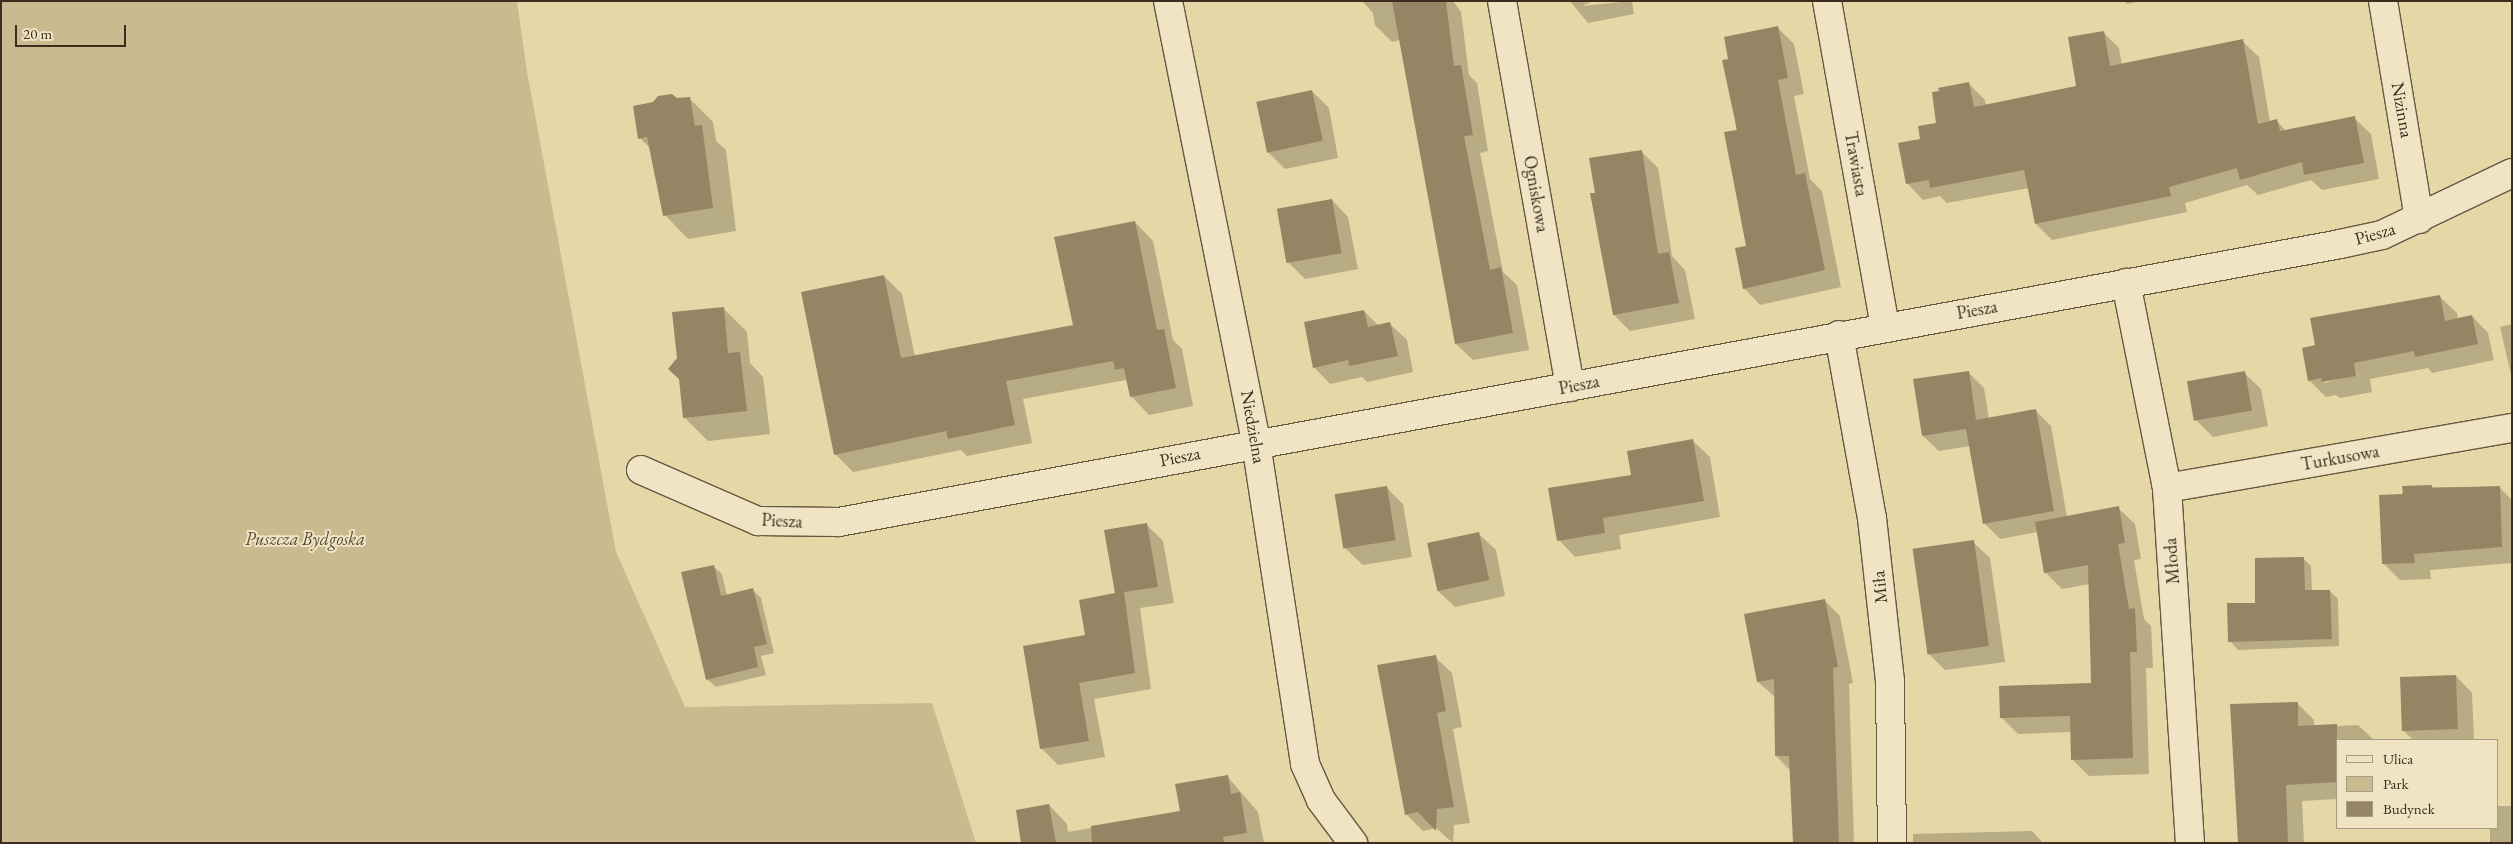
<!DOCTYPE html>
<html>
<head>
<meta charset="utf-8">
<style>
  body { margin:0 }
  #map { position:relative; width:2513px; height:844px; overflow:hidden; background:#e6d7a6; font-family:"EB Garamond",serif }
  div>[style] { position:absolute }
  .green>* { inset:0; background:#c9ba8f }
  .shadow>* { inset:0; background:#0003 }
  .building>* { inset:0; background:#958565; transform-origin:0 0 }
  .roads { filter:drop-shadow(1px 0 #685740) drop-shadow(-1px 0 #685740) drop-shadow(0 1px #685740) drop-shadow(0 -1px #685740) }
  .minor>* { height:28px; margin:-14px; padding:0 14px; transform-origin:14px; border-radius:14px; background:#efe5c5 }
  span { translate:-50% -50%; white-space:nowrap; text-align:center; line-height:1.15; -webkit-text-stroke:4px #efe5c5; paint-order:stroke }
  .street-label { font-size:18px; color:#3e2c1e }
  .park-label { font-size:18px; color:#5a4835; font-style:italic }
  .frame { position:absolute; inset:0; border:2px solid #3e2c1e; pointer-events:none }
  .legend { position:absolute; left:2336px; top:739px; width:162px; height:90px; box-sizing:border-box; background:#efe5c5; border:1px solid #a89b82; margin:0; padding:6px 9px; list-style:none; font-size:15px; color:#3e2c1e }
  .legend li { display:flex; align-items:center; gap:10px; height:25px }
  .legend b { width:25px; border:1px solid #a89b82 }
  .scale { position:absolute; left:15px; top:25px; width:111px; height:22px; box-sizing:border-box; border:2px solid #3e2c1e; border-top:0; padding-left:6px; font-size:15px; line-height:18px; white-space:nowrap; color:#3e2c1e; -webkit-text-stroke:4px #efe5c5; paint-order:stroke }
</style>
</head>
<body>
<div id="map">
  <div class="green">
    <i style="clip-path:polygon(1px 1px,517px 1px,527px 72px,616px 552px,685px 707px,932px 703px,976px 843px,1px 843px)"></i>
  </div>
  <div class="shadow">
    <i style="clip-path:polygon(1362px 1px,1453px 1px,1461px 12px,1469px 75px,1477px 83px,1488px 151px,1480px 153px,1503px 272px,1517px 285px,1529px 350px,1473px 360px,1456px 344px,1400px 40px,1392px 42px,1375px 25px,1373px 13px)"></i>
    <i style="clip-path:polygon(1570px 1px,1593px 1px,1582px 6px,1632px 1px,1634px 14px,1588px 23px)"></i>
    <i style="clip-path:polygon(2124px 1px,2141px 1px,2127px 4px)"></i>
    <i style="clip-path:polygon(1778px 28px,1794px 44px,1804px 94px,1794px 96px,1810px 179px,1822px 191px,1841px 287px,1760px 305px,1744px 288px,1747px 247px,1730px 60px)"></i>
    <i style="clip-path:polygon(2103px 32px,2119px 48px,2122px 65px,2242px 41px,2259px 57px,2270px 122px,2276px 120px,2286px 131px,2354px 118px,2371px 134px,2379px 179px,2322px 190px,2311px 180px,2258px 195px,2247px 185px,2185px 203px,2187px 212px,2052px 240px,2036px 224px,2029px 188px,1947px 203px,1940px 196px,1923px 200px,1907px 183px,1922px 140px,1969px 84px,1985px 100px,1986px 105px,2077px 87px)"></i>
    <i style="clip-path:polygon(1312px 91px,1329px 108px,1338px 158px,1285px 169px,1268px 152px)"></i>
    <i style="clip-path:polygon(658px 98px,689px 98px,713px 122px,716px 141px,726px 150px,736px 231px,688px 239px,665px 215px,651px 149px,640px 138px)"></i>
    <i style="clip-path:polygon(1641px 151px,1658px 168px,1672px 256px,1685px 270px,1695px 319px,1630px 331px,1614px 315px,1596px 194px)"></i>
    <i style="clip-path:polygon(1332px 200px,1348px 217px,1358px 269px,1305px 279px,1288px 262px)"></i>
    <i style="clip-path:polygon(1135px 222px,1153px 241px,1173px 340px,1182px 349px,1193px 406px,1149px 415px,1131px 396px,1126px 380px,1023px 399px,1032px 443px,967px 456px,961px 450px,853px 472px,835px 454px,884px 276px,902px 294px,915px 357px,1074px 326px)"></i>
    <i style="clip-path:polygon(evenodd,2440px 297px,2457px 313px,2458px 319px,2472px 316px,2488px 333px,2494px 360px,2432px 373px,2428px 368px,2370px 379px,2372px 392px,2340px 398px,2336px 395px,2326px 397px,2309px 380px,2316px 346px,2440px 297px,2362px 373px,2324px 383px,2322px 381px,2362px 373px)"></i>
    <i style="clip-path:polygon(723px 308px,747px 332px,750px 363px,763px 377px,770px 434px,708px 441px,684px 417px,680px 380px,669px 369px)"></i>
    <i style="clip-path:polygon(1364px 311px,1379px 326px,1390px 324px,1407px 340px,1413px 372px,1367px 382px,1362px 377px,1330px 384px,1314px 367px)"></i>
    <i style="clip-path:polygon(2512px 324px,2512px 379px,2500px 327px)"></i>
    <i style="clip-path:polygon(1968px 372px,1984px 388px,1989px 419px,2036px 411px,2051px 426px,2067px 517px,2118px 508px,2135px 524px,2141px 559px,2134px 560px,2144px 619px,2151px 626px,2153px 668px,2146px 668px,2149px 774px,2089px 776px,2072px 759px,2071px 732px,2018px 734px,2001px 717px,2093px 684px,2090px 584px,2062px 589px,2045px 572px,2038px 532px,2000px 539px,1984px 523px,1970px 446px,1939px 451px,1923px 436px)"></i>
    <i style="clip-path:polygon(2244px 373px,2261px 389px,2268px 426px,2213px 437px,2196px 420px)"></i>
    <i style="clip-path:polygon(1693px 441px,1710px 457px,1720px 517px,1619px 535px,1621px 549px,1575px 557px,1559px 540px,1633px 476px)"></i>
    <i style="clip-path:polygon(1386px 487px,1403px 504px,1412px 557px,1363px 565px,1346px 549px,1337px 496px)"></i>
    <i style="clip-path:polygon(2404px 487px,2499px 487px,2512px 500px,2512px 563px,2430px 570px,2431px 579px,2400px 580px,2384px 564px)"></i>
    <i style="clip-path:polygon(1146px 524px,1163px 541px,1174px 603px,1140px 608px,1151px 689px,1094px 699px,1105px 757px,1058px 765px,1041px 748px,1086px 636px,1116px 594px)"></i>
    <i style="clip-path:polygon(1479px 534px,1496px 550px,1505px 596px,1455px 607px,1438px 591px)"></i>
    <i style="clip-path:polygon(1973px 542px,1990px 558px,2005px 662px,1945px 670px,1929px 654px)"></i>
    <i style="clip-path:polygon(2303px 558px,2311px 566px,2312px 591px,2330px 591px,2338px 599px,2339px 646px,2238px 650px,2230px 641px,2257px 604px)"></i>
    <i style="clip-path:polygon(713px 566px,722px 574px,727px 596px,753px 590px,761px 598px,774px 653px,761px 656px,766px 675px,716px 687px,707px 679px)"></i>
    <i style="clip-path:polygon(1824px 600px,1840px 616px,1853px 683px,1849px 684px,1854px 843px,1794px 843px,1791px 771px,1776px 756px,1775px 697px,1758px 682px)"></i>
    <i style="clip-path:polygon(1435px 657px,1452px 673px,1462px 727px,1453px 729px,1470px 823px,1454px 825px,1453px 843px,1436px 828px,1423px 831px,1406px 814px)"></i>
    <i style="clip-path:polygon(2456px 676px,2472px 693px,2474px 740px,2413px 740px,2403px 730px)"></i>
    <i style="clip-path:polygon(2297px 703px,2314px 720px,2314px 727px,2358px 725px,2374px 740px,2337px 740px,2337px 799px,2302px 801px,2304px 843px,2239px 843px)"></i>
    <i style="clip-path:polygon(1227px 776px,1258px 812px,1264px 843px,1023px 843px,1049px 805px,1067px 824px,1068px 832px,1182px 812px)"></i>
    <i style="clip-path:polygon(2497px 806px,2512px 806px,2512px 843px,2490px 842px,2490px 828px,2497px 828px)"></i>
    <i style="clip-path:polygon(2032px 831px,2043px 843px,1913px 843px,1913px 834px)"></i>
  </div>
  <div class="building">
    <i style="clip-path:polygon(1392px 1px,1446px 1px,1454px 66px,1461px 65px,1473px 135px,1464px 136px,1490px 270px,1501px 267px,1513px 333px,1455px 344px)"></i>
    <i style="clip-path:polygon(1778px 26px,1788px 78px,1778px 80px,1796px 175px,1805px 173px,1825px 270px,1743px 289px,1735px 248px,1746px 246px,1724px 132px,1737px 130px,1722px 60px,1728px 59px,1724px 37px)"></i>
    <i style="clip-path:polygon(2104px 31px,2110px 66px,2243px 39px,2258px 124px,2277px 119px,2280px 131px,2355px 116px,2364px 163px,2304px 175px,2302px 162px,2240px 180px,2237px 168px,2169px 187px,2171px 196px,2035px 224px,2024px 170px,1930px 188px,1929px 180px,1906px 184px,1898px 143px,1920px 139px,1918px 126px,1936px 123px,1932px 92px,1939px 91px,1938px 88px,1969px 82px,1974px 107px,2076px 86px,2068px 37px)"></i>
    <i style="left:1312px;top:90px;width:52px;height:57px;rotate:78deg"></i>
    <i style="clip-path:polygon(672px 94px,677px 98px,690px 97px,695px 126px,702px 125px,713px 208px,663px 216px,647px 137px,638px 139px,633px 106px,653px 102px,658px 96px)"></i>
    <i style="clip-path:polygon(1642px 150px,1658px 254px,1669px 252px,1679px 303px,1613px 315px,1590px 193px,1595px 193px,1589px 158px)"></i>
    <i style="left:1332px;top:199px;width:55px;height:56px;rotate:80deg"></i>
    <i style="clip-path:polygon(1135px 221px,1157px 330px,1164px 329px,1176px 388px,1130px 397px,1124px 368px,1115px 370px,1113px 361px,1006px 381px,1015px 425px,948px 439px,946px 431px,834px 455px,801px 292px,884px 275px,901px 358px,1073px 325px,1054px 237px)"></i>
    <i style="clip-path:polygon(2440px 295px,2445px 321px,2472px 315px,2478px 344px,2415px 357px,2414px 351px,2354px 363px,2356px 376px,2322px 382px,2321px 378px,2308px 381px,2302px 348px,2315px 345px,2310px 318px)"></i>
    <i style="clip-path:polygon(724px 307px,728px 353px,740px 352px,747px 411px,683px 418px,679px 379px,668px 369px,677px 358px,672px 312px)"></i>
    <i style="clip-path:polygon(1364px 310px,1368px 327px,1390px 322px,1398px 356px,1349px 366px,1348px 360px,1313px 368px,1304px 322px)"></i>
    <i style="clip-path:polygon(1969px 371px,1976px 420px,2036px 409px,2054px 511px,1983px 524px,1966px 429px,1922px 436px,1913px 379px)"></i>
    <i style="left:2245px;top:371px;width:40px;height:59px;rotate:80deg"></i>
    <i style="clip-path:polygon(1693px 439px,1704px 501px,1603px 518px,1605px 533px,1557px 541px,1548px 488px,1631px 475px,1627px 451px)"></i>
    <i style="clip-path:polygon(2432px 485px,2432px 488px,2500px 486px,2502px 547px,2414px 554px,2415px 563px,2382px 564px,2379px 495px,2403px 494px,2402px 486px)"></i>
    <i style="left:1387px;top:486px;width:55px;height:53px;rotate:81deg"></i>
    <i style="clip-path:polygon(2119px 506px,2125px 543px,2118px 544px,2129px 609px,2135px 608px,2137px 652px,2130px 652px,2133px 758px,2071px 760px,2070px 716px,2000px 718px,1999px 686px,2091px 683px,2088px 565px,2044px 573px,2035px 522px)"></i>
    <i style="clip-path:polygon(1147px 523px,1158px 587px,1124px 592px,1135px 673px,1079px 683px,1089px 741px,1040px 749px,1023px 646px,1085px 635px,1079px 600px,1115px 593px,1104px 530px)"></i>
    <i style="left:1479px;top:532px;width:49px;height:53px;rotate:78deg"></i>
    <i style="left:1974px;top:540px;width:107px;height:62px;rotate:82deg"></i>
    <i style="clip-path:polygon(2304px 557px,2305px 590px,2330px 590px,2332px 639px,2228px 642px,2227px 603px,2255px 603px,2255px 558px)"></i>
    <i style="clip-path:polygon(714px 565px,721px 596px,753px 588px,767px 644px,754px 647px,758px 667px,706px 680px,681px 572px)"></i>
    <i style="clip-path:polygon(1825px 599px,1838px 667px,1833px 668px,1839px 843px,1793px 843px,1789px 756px,1775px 756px,1774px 679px,1757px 682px,1744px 614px)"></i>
    <i style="clip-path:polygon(1436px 655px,1446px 711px,1437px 713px,1454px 807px,1437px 809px,1436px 831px,1418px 812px,1405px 815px,1377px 665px)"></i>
    <i style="left:2456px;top:675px;width:54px;height:56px;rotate:88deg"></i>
    <i style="clip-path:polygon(2298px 702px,2298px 726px,2337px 724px,2337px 782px,2286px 785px,2288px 843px,2238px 843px,2230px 704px)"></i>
    <i style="clip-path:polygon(1228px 775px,1231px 794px,1240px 792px,1247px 833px,1223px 837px,1224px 843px,1092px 843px,1091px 826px,1180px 811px,1175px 784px)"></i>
    <i style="clip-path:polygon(1049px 804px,1056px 843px,1021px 843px,1016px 810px)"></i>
  </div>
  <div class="roads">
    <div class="minor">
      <i style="left:1168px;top:1px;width:451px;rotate:78.7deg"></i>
      <i style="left:1256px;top:443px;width:325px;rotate:81.3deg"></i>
      <i style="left:1305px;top:764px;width:39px;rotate:66deg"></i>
      <i style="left:1321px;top:800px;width:54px;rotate:53.3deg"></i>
      <i style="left:1502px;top:1px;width:392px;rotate:80deg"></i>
      <i style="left:1827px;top:1px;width:330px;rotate:79.9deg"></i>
      <i style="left:2383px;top:1px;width:221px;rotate:80.6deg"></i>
      <i style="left:2126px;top:283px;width:209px;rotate:78.7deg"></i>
      <i style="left:2167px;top:488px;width:356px;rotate:86.3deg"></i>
      <i style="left:1839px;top:335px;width:186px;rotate:79.8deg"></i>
      <i style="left:1872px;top:518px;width:164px;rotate:83.7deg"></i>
      <i style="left:1890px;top:681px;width:162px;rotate:89.3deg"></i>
      <i style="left:641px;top:470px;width:128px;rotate:23.6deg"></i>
      <i style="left:758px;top:521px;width:81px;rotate:0.7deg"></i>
      <i style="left:839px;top:522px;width:1527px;rotate:-10.49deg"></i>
      <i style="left:2340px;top:244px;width:43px;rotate:-12.1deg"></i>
      <i style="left:2382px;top:235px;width:144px;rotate:-25.5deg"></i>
      <i style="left:2167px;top:488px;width:350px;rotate:-9.9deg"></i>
    </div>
  </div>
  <div class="street-label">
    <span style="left:2402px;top:110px;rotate:80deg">Nizinna</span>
    <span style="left:1856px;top:164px;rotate:80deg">Trawiasta</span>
    <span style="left:1536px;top:194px;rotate:80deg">Ogniskowa</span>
    <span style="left:2375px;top:234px;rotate:-16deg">Piesza</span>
    <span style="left:1977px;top:310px;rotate:-10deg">Piesza</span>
    <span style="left:1579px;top:385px;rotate:-11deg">Piesza</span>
    <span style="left:1253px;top:427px;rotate:80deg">Niedzielna</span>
    <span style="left:1180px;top:457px;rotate:-11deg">Piesza</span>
    <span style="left:2340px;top:458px;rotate:-10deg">Turkusowa</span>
    <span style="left:782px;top:521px;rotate:3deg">Piesza</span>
    <span style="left:2172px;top:561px;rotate:-94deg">Młoda</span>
    <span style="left:1880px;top:587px;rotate:-96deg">Miła</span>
  </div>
  <div class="park-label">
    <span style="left:305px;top:539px">Puszcza Bydgoska</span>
  </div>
  <div class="frame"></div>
  <ul class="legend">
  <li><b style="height:6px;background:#efe5c5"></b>Ulica</li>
  <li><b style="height:14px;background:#c9ba8f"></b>Park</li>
  <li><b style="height:14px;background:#958565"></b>Budynek</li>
  </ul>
  <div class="scale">20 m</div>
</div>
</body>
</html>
